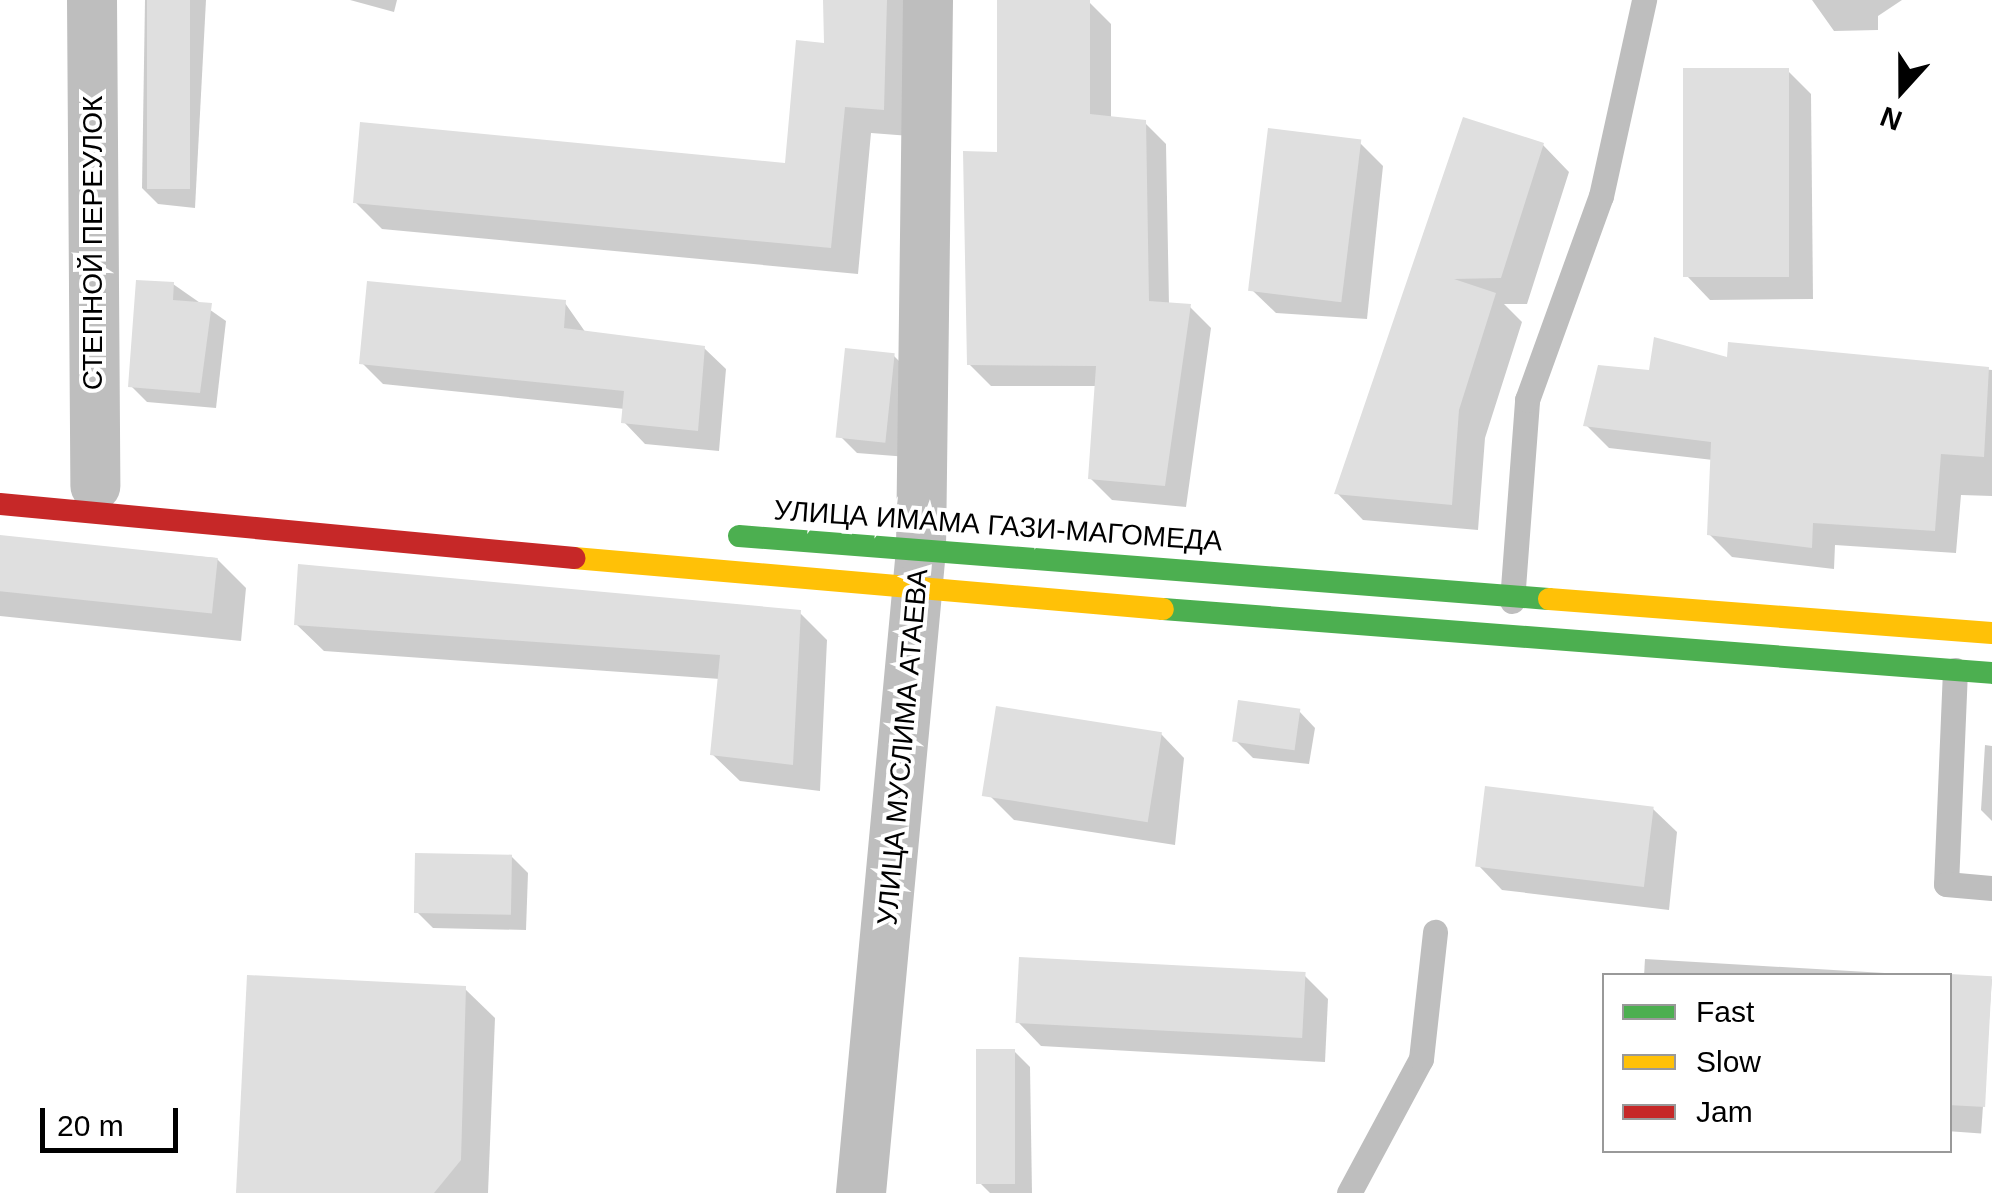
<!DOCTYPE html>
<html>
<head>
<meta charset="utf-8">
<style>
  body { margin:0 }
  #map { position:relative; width:1992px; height:1193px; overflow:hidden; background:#fff; font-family:Arial,sans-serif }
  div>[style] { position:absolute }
  .shadow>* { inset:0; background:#0003; transform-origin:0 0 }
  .building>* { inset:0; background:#dfdfdf; transform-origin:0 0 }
  .lane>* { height:25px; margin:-12.5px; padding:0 12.5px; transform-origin:12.5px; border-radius:12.5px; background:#bebebe }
  .street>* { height:50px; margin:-25px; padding:0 25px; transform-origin:25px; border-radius:25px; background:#bebebe }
  .fast>* { height:22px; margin:-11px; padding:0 11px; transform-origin:11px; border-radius:11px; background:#4caf50 }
  .slow>* { height:22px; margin:-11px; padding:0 11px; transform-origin:11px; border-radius:11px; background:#ffc107 }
  .jam>* { height:22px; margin:-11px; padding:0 11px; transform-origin:11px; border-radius:11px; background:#c62828 }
  span { translate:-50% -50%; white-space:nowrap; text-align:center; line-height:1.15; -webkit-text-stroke:8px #fff; paint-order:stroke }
  .street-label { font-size:28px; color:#000 }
  .legend { position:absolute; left:1602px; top:973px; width:350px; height:180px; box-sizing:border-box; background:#fff; border:2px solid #999; margin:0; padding:12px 18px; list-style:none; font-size:30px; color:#000 }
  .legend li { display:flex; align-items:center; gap:20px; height:50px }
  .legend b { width:50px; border:2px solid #999 }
  .north { position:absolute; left:1852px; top:40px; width:100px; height:100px; -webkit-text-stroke:8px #fff; paint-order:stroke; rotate:201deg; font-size:28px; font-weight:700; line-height:40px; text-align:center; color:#000 }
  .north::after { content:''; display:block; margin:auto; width:35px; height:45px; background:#000; clip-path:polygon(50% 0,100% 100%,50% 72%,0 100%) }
  .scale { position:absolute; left:40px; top:1108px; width:138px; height:45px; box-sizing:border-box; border:5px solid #000; border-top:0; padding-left:12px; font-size:30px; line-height:35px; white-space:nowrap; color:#000; -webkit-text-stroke:8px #fff; paint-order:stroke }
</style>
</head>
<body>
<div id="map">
  <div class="shadow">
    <i style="clip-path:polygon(145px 0,206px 0,195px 208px,158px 204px,142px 188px)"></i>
    <i style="clip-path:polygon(350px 0,397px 0,394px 12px)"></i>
    <i style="clip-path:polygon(825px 0,923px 0,910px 136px,871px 133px,858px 274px,382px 229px,355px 202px,787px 166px,827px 45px)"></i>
    <i style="clip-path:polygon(1812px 0,1902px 0,1878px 16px,1878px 30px,1834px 31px)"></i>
    <i style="clip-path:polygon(1089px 2px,1111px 24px,1111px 119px,1145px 123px,1166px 144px,1169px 305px,1189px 306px,1211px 328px,1186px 507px,1112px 500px,1090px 478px,1097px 386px,991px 386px,969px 364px,1000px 154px)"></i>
    <i style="clip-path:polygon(1788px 71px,1811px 94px,1813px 299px,1710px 300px,1687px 276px)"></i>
    <i style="clip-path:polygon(1465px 120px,1543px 145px,1569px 172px,1527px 304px,1504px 304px,1522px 322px,1485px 438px,1478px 530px,1363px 520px,1337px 493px)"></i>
    <i style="clip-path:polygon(1360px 143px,1383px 166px,1367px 319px,1276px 313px,1252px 290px)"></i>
    <i style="clip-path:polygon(173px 284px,226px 321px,216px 408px,147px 402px,131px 386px)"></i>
    <i style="clip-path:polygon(565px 303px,586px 333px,704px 348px,726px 369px,719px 451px,645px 444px,624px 422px,625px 409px,383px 384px,362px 363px)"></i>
    <i style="clip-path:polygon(1730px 345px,1992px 370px,1992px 496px,1961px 495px,1956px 553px,1835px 545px,1834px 569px,1732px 557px,1709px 534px,1713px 460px,1609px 448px,1586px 425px,1651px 373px,1730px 360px)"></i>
    <i style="clip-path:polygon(894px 356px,910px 372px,908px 457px,857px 453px,841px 437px)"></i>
    <i style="clip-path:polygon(0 538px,216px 558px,246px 588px,241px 641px,0 616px)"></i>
    <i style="clip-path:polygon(800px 613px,827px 640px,820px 791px,740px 781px,712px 754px,720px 679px,324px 651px,296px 624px)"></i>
    <i style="clip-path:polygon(1299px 711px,1315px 728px,1309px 764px,1253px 758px,1237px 742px)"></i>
    <i style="clip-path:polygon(1161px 734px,1184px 758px,1175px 845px,1014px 820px,990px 796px)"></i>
    <i style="clip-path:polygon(1985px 745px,1992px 746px,1992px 821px,1981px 810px)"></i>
    <i style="clip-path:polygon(1653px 809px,1677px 832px,1669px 910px,1502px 890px,1479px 866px)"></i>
    <i style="clip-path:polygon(511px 856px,528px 873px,526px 930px,433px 928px,417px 912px)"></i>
    <i style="clip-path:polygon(1645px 959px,1936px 976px,1644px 976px)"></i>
    <i style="clip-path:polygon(1304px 975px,1328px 999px,1325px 1062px,1041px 1046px,1018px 1022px)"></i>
    <i style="left:1950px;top:976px;width:42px;height:155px;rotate:4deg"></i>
    <i style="clip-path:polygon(465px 989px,495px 1018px,488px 1193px,239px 1193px)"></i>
    <i style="clip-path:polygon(1014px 1051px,1030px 1067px,1032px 1193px,990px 1193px,980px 1183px)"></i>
  </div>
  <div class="building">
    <i style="left:147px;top:0;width:43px;height:189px"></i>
    <i style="clip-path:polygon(823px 0,887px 0,884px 110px,845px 107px,831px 248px,353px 203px,360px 122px,785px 163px,796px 40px,824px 43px)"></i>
    <i style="clip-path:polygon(997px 0,1090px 0,1090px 114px,1146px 120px,1149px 301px,1191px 304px,1165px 486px,1088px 479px,1096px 366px,967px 365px,963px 151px,997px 152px)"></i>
    <i style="left:1789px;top:68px;width:209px;height:106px;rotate:90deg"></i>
    <i style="clip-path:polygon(1463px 117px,1544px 143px,1501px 278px,1454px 279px,1496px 293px,1459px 410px,1452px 505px,1334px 494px)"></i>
    <i style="left:1268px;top:128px;width:94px;height:164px;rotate:7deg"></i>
    <i style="clip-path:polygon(136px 280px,174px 282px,173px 300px,212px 303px,200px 393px,128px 387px)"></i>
    <i style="clip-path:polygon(367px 281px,566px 300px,564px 328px,705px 346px,698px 431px,621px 423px,624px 391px,359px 364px)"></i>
    <i style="clip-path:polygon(1654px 337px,1727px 357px,1728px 342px,1989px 367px,1984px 457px,1941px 454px,1935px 531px,1813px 523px,1812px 548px,1707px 535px,1711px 442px,1583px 426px,1598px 365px,1649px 370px)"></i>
    <i style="left:845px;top:348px;width:50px;height:90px;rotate:6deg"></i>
    <i style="left:0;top:535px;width:219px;height:56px;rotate:6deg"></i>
    <i style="clip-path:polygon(298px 564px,801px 610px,793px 765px,710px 755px,720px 655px,294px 625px)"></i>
    <i style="left:1238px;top:700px;width:63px;height:42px;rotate:8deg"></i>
    <i style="left:996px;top:706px;width:168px;height:91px;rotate:9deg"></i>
    <i style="left:1485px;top:786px;width:170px;height:81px;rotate:7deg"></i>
    <i style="left:415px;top:853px;width:97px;height:60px;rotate:1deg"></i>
    <i style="left:1019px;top:957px;width:287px;height:66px;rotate:3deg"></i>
    <i style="left:1950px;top:974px;width:42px;height:131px;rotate:3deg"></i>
    <i style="clip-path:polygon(247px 975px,466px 986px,461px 1160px,434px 1193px,236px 1193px)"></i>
    <i style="left:976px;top:1049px;width:39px;height:135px"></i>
  </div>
  <div class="lane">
    <i style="left:1512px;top:601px;width:202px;rotate:-85.7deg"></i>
    <i style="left:1527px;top:400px;width:217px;rotate:-70.1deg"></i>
    <i style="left:1601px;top:196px;width:201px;rotate:-77.6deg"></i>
    <i style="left:1955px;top:670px;width:214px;rotate:92.4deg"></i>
    <i style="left:1946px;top:884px;width:46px;rotate:5deg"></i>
    <i style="left:1349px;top:1193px;width:152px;rotate:-61.8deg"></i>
    <i style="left:1421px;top:1059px;width:128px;rotate:-83.7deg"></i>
  </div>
  <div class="street">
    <i style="left:92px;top:0;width:486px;rotate:89.6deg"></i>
    <i style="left:861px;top:1193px;width:646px;rotate:-84.67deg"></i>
    <i style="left:921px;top:550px;width:550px;rotate:-89.27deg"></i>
  </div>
  <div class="fast">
    <i style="left:739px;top:536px;width:812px;rotate:4.45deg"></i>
    <i style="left:1163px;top:609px;width:831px;rotate:4.41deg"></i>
  </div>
  <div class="slow">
    <i style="left:574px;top:558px;width:591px;rotate:4.95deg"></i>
    <i style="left:1549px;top:599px;width:444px;rotate:4.4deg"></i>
  </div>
  <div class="jam">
    <i style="left:0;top:504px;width:577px;rotate:5.37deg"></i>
  </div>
  <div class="street-label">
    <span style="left:93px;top:243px;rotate:-90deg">СТЕПНОЙ ПЕРЕУЛОК</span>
    <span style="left:998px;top:526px;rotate:4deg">УЛИЦА ИМАМА ГАЗИ-МАГОМЕДА</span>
    <span style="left:903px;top:747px;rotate:-85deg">УЛИЦА МУСЛИМА АТАЕВА</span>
  </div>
  <ul class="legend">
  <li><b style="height:12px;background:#4caf50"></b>Fast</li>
  <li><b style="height:12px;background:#ffc107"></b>Slow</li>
  <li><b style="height:12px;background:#c62828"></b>Jam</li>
  </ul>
  <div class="north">N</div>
  <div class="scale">20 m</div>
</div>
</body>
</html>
